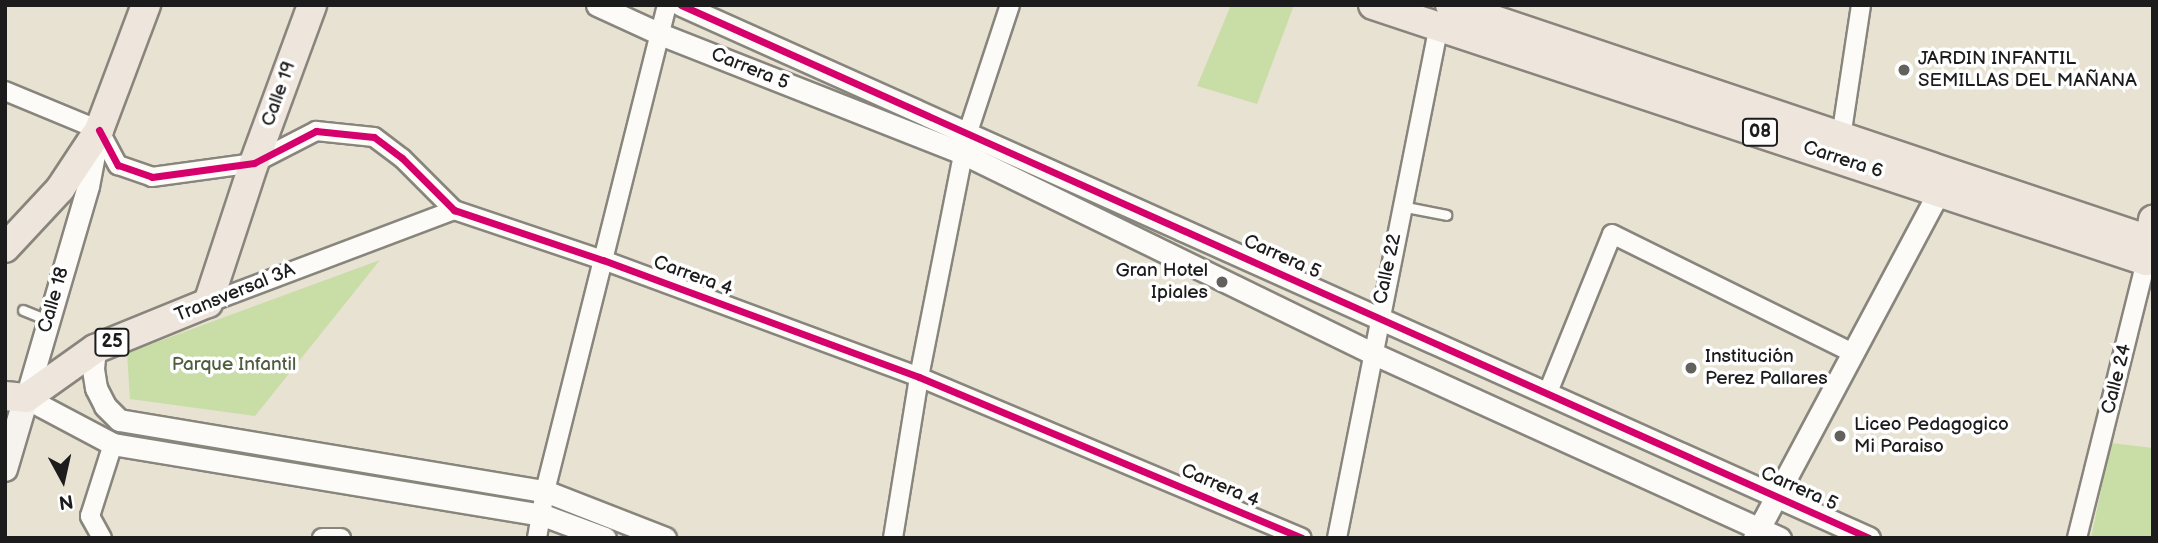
<!DOCTYPE html>
<html>
<head>
<meta charset="utf-8">
<style>
  body { margin:0 }
  #map { position:relative; width:2158px; height:543px; overflow:hidden; background:#e8e2d2; font-family:"Balsamiq Sans",sans-serif }
  div>[style] { position:absolute }
  .green>* { inset:0; background:#c9dda7 }
  .roads { filter:drop-shadow(2px 0 #88857d) drop-shadow(-2px 0 #88857d) drop-shadow(0 2px #88857d) drop-shadow(0 -2px #88857d) }
  .service>* { height:9px; margin:-4.5px; padding:0 4.5px; transform-origin:4.5px; border-radius:4.5px; background:#fcfbf8 }
  .minor>* { height:18px; margin:-9px; padding:0 9px; transform-origin:9px; border-radius:9px; background:#fcfbf8 }
  .tertiary>* { height:21px; margin:-10.5px; padding:0 10.5px; transform-origin:10.5px; border-radius:10.5px; background:#fcfbf8 }
  .secondary>* { height:24px; margin:-12px; padding:0 12px; transform-origin:12px; border-radius:12px; background:#f6f2ee }
  .primary>* { height:28px; margin:-14px; padding:0 14px; transform-origin:14px; border-radius:14px; background:#eee5dd }
  .cycleway>* { height:7px; margin:-3.5px; padding:0 3.5px; transform-origin:3.5px; border-radius:3.5px; background:#d6006c }
  .dots>* { width:19px; height:19px; translate:-50% -50%; box-sizing:border-box; border:4px solid #fff; border-radius:50% }
  span { translate:-50% -50%; white-space:nowrap; text-align:center; line-height:1.15; -webkit-text-stroke:7px #fff; paint-order:stroke }
  .shield-label span { padding:2px 5px; background:#fff; border:2px solid; border-radius:5px; -webkit-text-stroke-width:0 }
  .shield-label { font-size:18px; color:#1c1c1c; font-weight:700 }
  .poi-label { font-size:19px; color:#1c1c1c }
  .left { translate:0 -50%; text-align:left }
  .right { translate:-100% -50%; text-align:right }
  .street-label { font-size:19px; color:#1c1c1c }
  .park-label { font-size:19px; color:#505e40 }
  .frame { position:absolute; inset:0; border:7px solid #1c1c1c; pointer-events:none }
  .north { position:absolute; left:28px; top:445px; width:70px; height:70px; -webkit-text-stroke:5px #fff; paint-order:stroke; rotate:172deg; font-size:19px; font-weight:700; line-height:28px; text-align:center; color:#1c1c1c }
  .north::after { content:''; display:block; margin:auto; width:24px; height:32px; background:#1c1c1c; clip-path:polygon(50% 0,100% 100%,50% 72%,0 100%) }
</style>
</head>
<body>
<div id="map">
  <div class="green">
    <i style="clip-path:polygon(1231px 5px,1294px 5px,1257px 104px,1197px 86px)"></i>
    <i style="clip-path:polygon(380px 260px,255px 416px,130px 399px,127px 353px)"></i>
    <i style="clip-path:polygon(2111px 443px,2153px 448px,2153px 538px,2091px 538px)"></i>
  </div>
  <div class="roads">
    <div class="service">
      <i style="left:1411px;top:208px;width:36px;rotate:11deg"></i>
      <i style="left:23px;top:310px;width:27px;rotate:22deg"></i>
    </div>
    <div class="minor">
      <i style="left:5px;top:91px;width:102px;rotate:22.5deg"></i>
      <i style="left:99px;top:130px;width:40px;rotate:62deg"></i>
      <i style="left:118px;top:165px;width:36px;rotate:19deg"></i>
      <i style="left:152px;top:177px;width:103px;rotate:-7.8deg"></i>
      <i style="left:254px;top:163px;width:70px;rotate:-27.3deg"></i>
      <i style="left:316px;top:131px;width:58px;rotate:5.9deg"></i>
      <i style="left:374px;top:137px;width:35px;rotate:37deg"></i>
      <i style="left:402px;top:158px;width:74px;rotate:45deg"></i>
      <i style="left:454px;top:210px;width:157px;rotate:18.6deg"></i>
      <i style="left:603px;top:260px;width:337px;rotate:20.3deg"></i>
      <i style="left:919px;top:377px;width:415px;rotate:22.8deg"></i>
      <i style="left:1840px;top:144px;width:141px;rotate:-81.4deg"></i>
      <i style="left:208px;top:303px;width:263px;rotate:-20.7deg"></i>
      <i style="left:1548px;top:392px;width:170px;rotate:-67.9deg"></i>
      <i style="left:1612px;top:234px;width:267px;rotate:26.3deg"></i>
      <i style="left:102px;top:538px;width:25px;rotate:-119deg"></i>
      <i style="left:90px;top:516px;width:76px;rotate:-72.3deg"></i>
      <i style="left:322px;top:538px;width:19px"></i>
      <i style="left:537px;top:538px;width:48px;rotate:-80.3deg"></i>
      <i style="left:545px;top:491px;width:501px;rotate:-75.91deg"></i>
      <i style="left:893px;top:538px;width:163px;rotate:-80.8deg"></i>
      <i style="left:919px;top:377px;width:247px;rotate:-78.8deg"></i>
      <i style="left:967px;top:135px;width:137px;rotate:-71.7deg"></i>
      <i style="left:1337px;top:538px;width:523px;rotate:-78.75deg"></i>
      <i style="left:2077px;top:538px;width:285px;rotate:-76deg"></i>
    </div>
    <div class="tertiary">
      <i style="left:597px;top:5px;width:69px;rotate:24.7deg"></i>
      <i style="left:660px;top:34px;width:327px;rotate:21.5deg"></i>
      <i style="left:964px;top:154px;width:454px;rotate:26deg"></i>
      <i style="left:1372px;top:353px;width:448px;rotate:24.4deg"></i>
      <i style="left:681px;top:5px;width:1302px;rotate:24.16deg"></i>
      <i style="left:97px;top:139px;width:48px;rotate:100.8deg"></i>
      <i style="left:88px;top:186px;width:221px;rotate:106.3deg"></i>
      <i style="left:26px;top:398px;width:98px;rotate:27.9deg"></i>
      <i style="left:113px;top:444px;width:436px;rotate:9.4deg"></i>
      <i style="left:543px;top:515px;width:66px;rotate:20.4deg"></i>
      <i style="left:95px;top:349px;width:20px;rotate:96deg"></i>
      <i style="left:93px;top:369px;width:19px;rotate:81deg"></i>
      <i style="left:96px;top:388px;width:20px;rotate:63deg"></i>
      <i style="left:105px;top:406px;width:20px;rotate:45deg"></i>
      <i style="left:119px;top:420px;width:432px;rotate:9.5deg"></i>
      <i style="left:545px;top:491px;width:129px;rotate:21.4deg"></i>
      <i style="left:1754px;top:538px;width:405px;rotate:-61.9deg"></i>
    </div>
    <div class="secondary">
      <i style="left:5px;top:469px;width:74px;rotate:-73.5deg"></i>
    </div>
    <div class="primary">
      <i style="left:1373px;top:5px;width:814px;rotate:18.32deg"></i>
      <i style="left:2146px;top:261px;width:42px;rotate:-80.3deg"></i>
      <i style="left:1450px;top:5px;width:737px;rotate:18.58deg"></i>
      <i style="left:5px;top:248px;width:81px;rotate:-47deg"></i>
      <i style="left:60px;top:189px;width:71px;rotate:-56.5deg"></i>
      <i style="left:99px;top:130px;width:134px;rotate:-69.4deg"></i>
      <i style="left:5px;top:396px;width:21px;rotate:5deg"></i>
      <i style="left:26px;top:398px;width:85px;rotate:-35.4deg"></i>
      <i style="left:95px;top:349px;width:122px;rotate:-22.2deg"></i>
      <i style="left:208px;top:303px;width:147px;rotate:-71.8deg"></i>
      <i style="left:254px;top:163px;width:168px;rotate:-69.8deg"></i>
    </div>
  </div>
  <div class="cycleway">
    <i style="left:681px;top:5px;width:1302px;rotate:24.16deg"></i>
    <i style="left:99px;top:130px;width:40px;rotate:62deg"></i>
    <i style="left:118px;top:165px;width:36px;rotate:19deg"></i>
    <i style="left:152px;top:177px;width:103px;rotate:-7.8deg"></i>
    <i style="left:254px;top:163px;width:70px;rotate:-27.3deg"></i>
    <i style="left:316px;top:131px;width:58px;rotate:5.9deg"></i>
    <i style="left:374px;top:137px;width:35px;rotate:37deg"></i>
    <i style="left:402px;top:158px;width:74px;rotate:45deg"></i>
    <i style="left:454px;top:210px;width:157px;rotate:18.6deg"></i>
    <i style="left:603px;top:260px;width:337px;rotate:20.3deg"></i>
    <i style="left:919px;top:377px;width:415px;rotate:22.8deg"></i>
  </div>
  <div class="dots">
    <i style="left:1904px;top:70px;background:#63615c"></i>
    <i style="left:1222px;top:282px;background:#63615c"></i>
    <i style="left:1691px;top:368px;background:#63615c"></i>
    <i style="left:1840px;top:436px;background:#63615c"></i>
  </div>
  <div class="shield-label">
    <span style="left:1760px;top:132px">08</span>
    <span style="left:112px;top:342px">25</span>
  </div>
  <div class="poi-label">
    <span class="left" style="left:1918px;top:70px">JARDIN INFANTIL<br>SEMILLAS DEL MAÑANA</span>
    <span class="right" style="left:1208px;top:282px">Gran Hotel<br>Ipiales</span>
    <span class="left" style="left:1705px;top:368px">Institución<br>Perez Pallares</span>
    <span class="left" style="left:1854px;top:436px">Liceo Pedagogico<br>Mi Paraiso</span>
  </div>
  <div class="street-label">
    <span style="left:750px;top:69px;rotate:22deg">Carrera 5</span>
    <span style="left:279px;top:94px;rotate:-70deg">Calle 19</span>
    <span style="left:1843px;top:160px;rotate:18deg">Carrera 6</span>
    <span style="left:1282px;top:257px;rotate:24deg">Carrera 5</span>
    <span style="left:1388px;top:269px;rotate:-78deg">Calle 22</span>
    <span style="left:693px;top:276px;rotate:20deg">Carrera 4</span>
    <span style="left:235px;top:293px;rotate:-22deg">Transversal 3A</span>
    <span style="left:54px;top:300px;rotate:-74deg">Calle 18</span>
    <span style="left:2117px;top:379px;rotate:-76deg">Calle 24</span>
    <span style="left:1220px;top:486px;rotate:23deg">Carrera 4</span>
    <span style="left:1799px;top:489px;rotate:24deg">Carrera 5</span>
  </div>
  <div class="park-label">
    <span style="left:234px;top:365px">Parque Infantil</span>
  </div>
  <div class="frame"></div>
  <div class="north">N</div>
</div>
</body>
</html>
